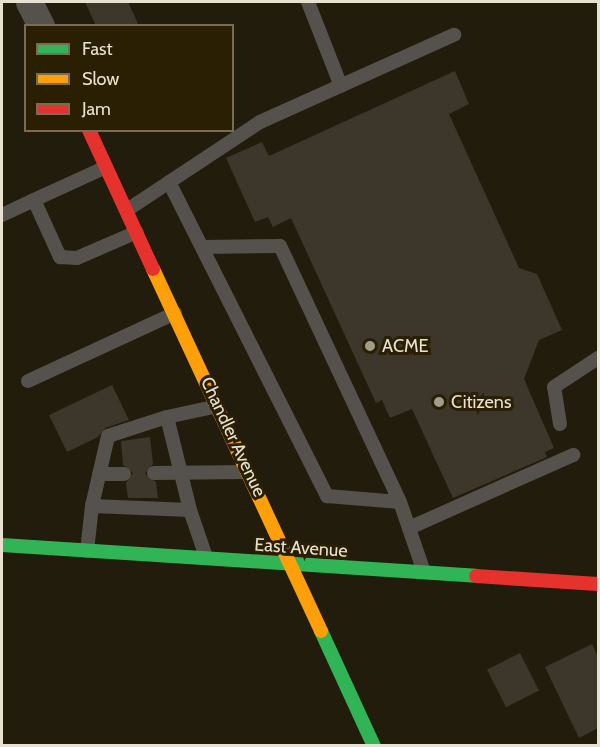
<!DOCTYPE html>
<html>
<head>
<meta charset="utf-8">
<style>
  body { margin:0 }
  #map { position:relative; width:600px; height:747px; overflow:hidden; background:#221c0c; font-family:Cabin,sans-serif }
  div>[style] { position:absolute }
  .building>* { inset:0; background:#3c372a; transform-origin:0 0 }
  .lane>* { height:14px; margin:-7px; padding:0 7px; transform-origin:7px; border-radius:7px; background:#55514c }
  .street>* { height:27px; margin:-13.5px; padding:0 13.5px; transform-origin:13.5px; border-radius:13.5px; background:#55514c }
  .fast>* { height:14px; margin:-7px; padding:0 7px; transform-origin:7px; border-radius:7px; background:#30b455 }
  .slow>* { height:14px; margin:-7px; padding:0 7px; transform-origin:7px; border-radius:7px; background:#ff9f0a }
  .jam>* { height:14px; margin:-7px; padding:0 7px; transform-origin:7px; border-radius:7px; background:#e5322d }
  .dots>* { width:16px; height:16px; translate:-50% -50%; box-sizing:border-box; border:3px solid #2b1f03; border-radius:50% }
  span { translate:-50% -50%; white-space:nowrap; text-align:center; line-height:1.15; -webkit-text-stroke:6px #2b1f03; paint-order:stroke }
  .poi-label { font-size:18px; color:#e8e1d0 }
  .left { translate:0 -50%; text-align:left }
  .street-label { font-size:18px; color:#e8e1d0 }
  .frame { position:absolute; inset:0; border:3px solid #e8e1d0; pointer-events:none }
  .legend { position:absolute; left:24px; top:24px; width:210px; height:108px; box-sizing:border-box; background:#2b1f03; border:2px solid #776d55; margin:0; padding:8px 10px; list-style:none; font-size:18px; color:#e8e1d0 }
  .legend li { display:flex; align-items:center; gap:12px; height:30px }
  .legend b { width:30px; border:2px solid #776d55 }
</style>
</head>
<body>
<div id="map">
  <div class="building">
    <i style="clip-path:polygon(85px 2px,128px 2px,139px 26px,96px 26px)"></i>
    <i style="clip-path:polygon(455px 71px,469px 104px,449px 114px,519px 268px,537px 274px,562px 330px,539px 340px,524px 379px,554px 448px,545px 452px,547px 457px,453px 498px,412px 409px,390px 418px,382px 400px,376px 403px,291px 218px,273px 227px,268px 217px,255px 222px,226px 158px,262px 142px,269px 156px)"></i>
    <i style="clip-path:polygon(112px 385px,129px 420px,105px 428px,98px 437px,67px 452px,49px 415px)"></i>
    <i style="clip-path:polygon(150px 437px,153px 464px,145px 474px,156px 482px,158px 498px,128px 498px,126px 483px,133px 473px,123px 465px,121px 441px)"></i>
    <i style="clip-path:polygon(592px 644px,598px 657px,598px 728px,579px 738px,545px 667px)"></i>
    <i style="left:520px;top:653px;width:42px;height:37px;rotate:63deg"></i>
  </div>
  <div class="lane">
    <i style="left:308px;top:2px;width:90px;rotate:68.6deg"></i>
    <i style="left:106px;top:167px;width:79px;rotate:155.4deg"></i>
    <i style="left:34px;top:200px;width:63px;rotate:65.5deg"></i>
    <i style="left:60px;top:257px;width:17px;rotate:3deg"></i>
    <i style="left:77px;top:258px;width:65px;rotate:-23.4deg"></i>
    <i style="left:169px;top:182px;width:352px;rotate:63.3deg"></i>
    <i style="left:327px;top:496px;width:73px;rotate:4.7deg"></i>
    <i style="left:400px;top:502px;width:283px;rotate:-115.1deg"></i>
    <i style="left:280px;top:246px;width:77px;rotate:179.3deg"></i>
    <i style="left:127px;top:210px;width:159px;rotate:-33.5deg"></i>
    <i style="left:260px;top:122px;width:213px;rotate:-24.2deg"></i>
    <i style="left:2px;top:215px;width:35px;rotate:-25deg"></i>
    <i style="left:28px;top:381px;width:162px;rotate:-24.8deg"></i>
    <i style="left:167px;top:417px;width:52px;rotate:-12.2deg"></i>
    <i style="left:560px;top:424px;width:37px;rotate:-99deg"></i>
    <i style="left:554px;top:387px;width:53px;rotate:-33.4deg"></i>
    <i style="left:154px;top:473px;width:93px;rotate:-0.6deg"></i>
    <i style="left:99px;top:474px;width:25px"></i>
    <i style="left:400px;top:502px;width:74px;rotate:71.1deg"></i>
    <i style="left:92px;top:506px;width:72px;rotate:-77.1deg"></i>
    <i style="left:108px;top:436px;width:62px;rotate:-17.9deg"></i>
    <i style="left:167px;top:417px;width:96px;rotate:76.1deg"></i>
    <i style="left:409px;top:528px;width:180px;rotate:-24deg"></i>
    <i style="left:87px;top:551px;width:45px;rotate:-83.7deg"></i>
    <i style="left:92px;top:506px;width:98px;rotate:2.3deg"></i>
    <i style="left:190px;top:510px;width:50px;rotate:71.2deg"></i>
  </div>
  <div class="street">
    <i style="left:29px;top:2px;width:27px;rotate:63deg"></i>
  </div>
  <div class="fast">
    <i style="left:2px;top:545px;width:475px;rotate:3.7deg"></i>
    <i style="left:321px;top:631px;width:127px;rotate:65.3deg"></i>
  </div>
  <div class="slow">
    <i style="left:153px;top:269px;width:399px;rotate:65.1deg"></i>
  </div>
  <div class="jam">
    <i style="left:89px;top:130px;width:153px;rotate:65.3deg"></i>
    <i style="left:476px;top:576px;width:122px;rotate:3.8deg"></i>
  </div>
  <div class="dots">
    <i style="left:370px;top:346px;background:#a39c8b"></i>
    <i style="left:439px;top:402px;background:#a39c8b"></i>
  </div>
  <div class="poi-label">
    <span class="left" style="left:382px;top:346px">ACME</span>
    <span class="left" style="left:451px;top:402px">Citizens</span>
  </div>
  <div class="street-label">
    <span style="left:233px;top:437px;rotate:65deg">Chandler Avenue</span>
    <span style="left:301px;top:548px;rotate:4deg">East Avenue</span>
  </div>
  <div class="frame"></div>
  <ul class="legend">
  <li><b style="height:8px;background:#30b455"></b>Fast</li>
  <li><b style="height:8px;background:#ff9f0a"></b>Slow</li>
  <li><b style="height:8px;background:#e5322d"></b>Jam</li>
  </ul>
</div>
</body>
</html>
